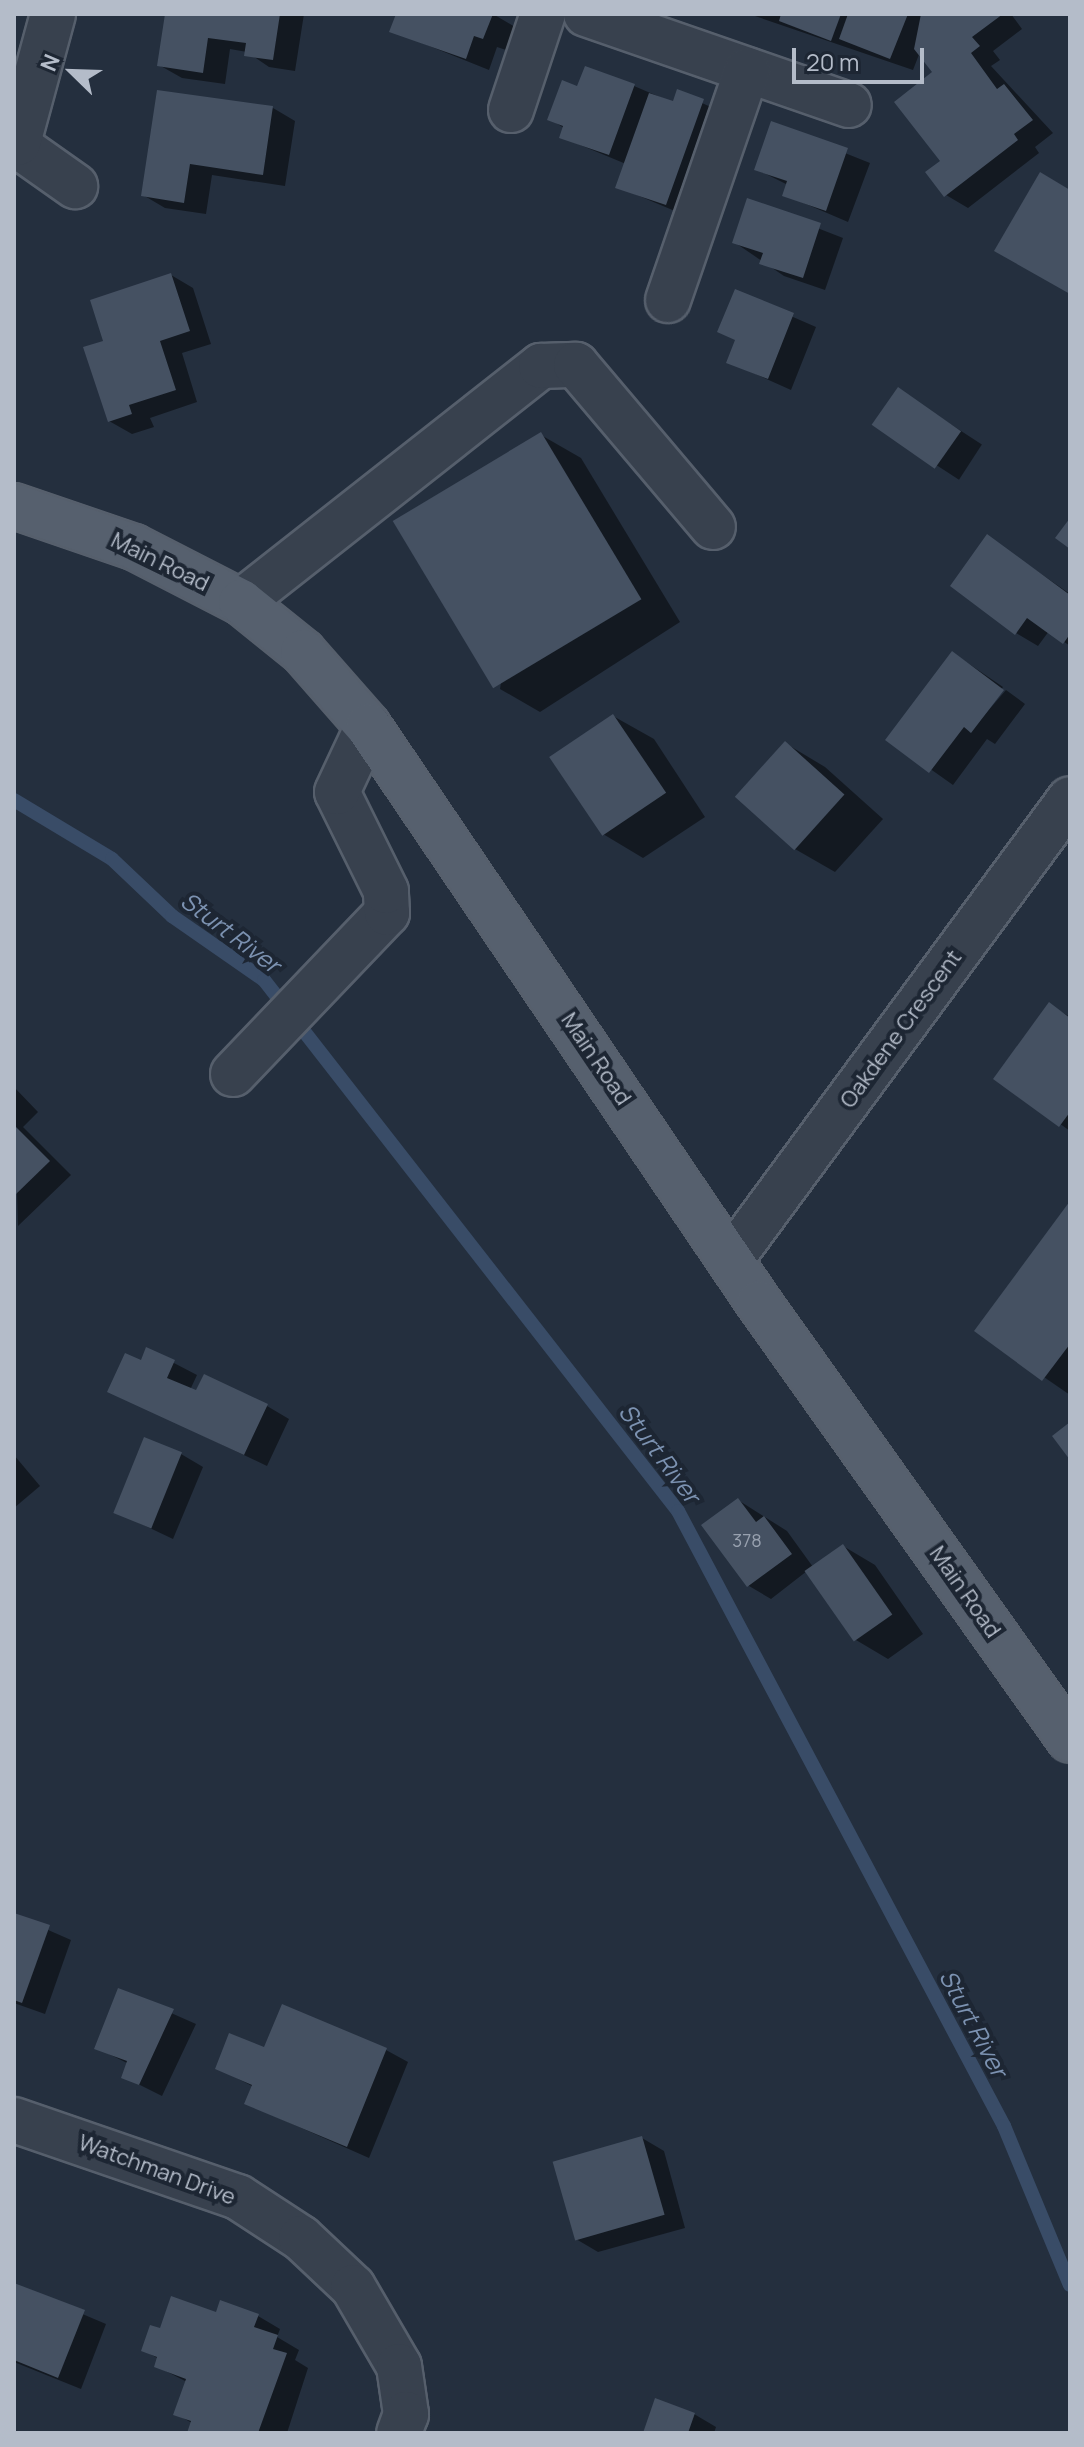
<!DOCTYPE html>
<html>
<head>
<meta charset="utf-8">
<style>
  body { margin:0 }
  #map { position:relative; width:1084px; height:2447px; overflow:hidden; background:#242f3e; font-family:Manrope,sans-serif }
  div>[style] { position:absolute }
  .shadow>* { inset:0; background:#0007; transform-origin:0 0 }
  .stream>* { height:14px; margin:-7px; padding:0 7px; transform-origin:7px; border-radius:7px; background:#394c67 }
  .building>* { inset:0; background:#455162; transform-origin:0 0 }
  .roads { filter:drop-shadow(2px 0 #565f6c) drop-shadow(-2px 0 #565f6c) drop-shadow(0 2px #565f6c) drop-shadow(0 -2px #565f6c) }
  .minor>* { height:44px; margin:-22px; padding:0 22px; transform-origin:22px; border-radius:22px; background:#38414e }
  .major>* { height:44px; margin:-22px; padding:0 22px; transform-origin:22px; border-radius:22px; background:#56606e }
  span { translate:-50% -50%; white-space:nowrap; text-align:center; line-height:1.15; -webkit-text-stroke:8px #1d2633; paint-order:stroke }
  .number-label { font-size:18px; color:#98a1af }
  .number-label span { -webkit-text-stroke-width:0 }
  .street-label { font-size:22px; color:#b4bcc9 }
  .water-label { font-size:24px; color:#7c92b1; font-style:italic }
  .frame { position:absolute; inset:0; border:16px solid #b4bcc9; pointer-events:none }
  .north { position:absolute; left:32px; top:32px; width:80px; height:80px; -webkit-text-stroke:6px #1d2633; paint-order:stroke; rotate:293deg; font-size:22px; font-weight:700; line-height:32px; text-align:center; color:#b4bcc9 }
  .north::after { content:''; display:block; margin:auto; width:28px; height:36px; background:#b4bcc9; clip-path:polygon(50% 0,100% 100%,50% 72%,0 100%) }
  .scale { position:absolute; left:792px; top:48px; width:132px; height:36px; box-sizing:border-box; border:4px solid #b4bcc9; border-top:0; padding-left:10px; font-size:24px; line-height:28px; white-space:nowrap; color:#b4bcc9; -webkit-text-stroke:6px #1d2633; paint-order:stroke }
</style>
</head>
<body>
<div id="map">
  <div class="shadow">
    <i style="clip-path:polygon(167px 14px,304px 14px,295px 71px,269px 67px,247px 52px,230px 49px,225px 84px,182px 78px,159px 65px)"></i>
    <i style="clip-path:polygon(398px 14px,493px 14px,515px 27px,506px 50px,497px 47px,489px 70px,392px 31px)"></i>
    <i style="clip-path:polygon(749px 14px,1011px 14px,1022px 29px,993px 51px,1000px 60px,991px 66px,1053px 133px,1035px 147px,1039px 153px,968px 208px,946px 195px,935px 72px,920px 52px,913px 70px)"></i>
    <i style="clip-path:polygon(634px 86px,674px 103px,678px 92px,726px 114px,689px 217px,618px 187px,626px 164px,561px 137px,564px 128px,550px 119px,579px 89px)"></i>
    <i style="clip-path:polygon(273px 108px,295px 121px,285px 186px,212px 175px,206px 214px,165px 208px,143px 195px)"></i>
    <i style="clip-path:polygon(772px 124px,870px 163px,848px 222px,785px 195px,788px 185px,756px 169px)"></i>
    <i style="clip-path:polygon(748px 201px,843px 238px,825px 290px,784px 276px,734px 242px)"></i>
    <i style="clip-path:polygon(171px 275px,193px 288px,211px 344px,182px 353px,197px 402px,150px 418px,154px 427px,132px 434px,109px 421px,106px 342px)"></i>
    <i style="clip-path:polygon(736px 292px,816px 327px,791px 390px,729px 362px,737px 341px)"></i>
    <i style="left:898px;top:390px;width:100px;height:42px;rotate:33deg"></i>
    <i style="clip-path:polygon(541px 435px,581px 458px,680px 622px,540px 712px,500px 689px)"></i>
    <i style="clip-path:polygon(988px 537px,1070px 594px,1070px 646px,1049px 631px,1038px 646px,1016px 633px)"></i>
    <i style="clip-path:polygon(953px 653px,1003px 687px,968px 734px,1006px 690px,1025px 704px,995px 744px,987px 739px,953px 785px,888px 739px)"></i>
    <i style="clip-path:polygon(613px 716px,654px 739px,705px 817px,643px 858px,603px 834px)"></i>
    <i style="clip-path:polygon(785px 743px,825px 767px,883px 819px,835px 872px,795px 849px)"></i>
    <i style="clip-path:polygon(1050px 1005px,1070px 1017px,1070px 1131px,996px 1078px)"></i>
    <i style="clip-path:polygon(14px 1087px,38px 1112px,23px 1127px,71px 1175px,18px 1226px)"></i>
    <i style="clip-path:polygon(1070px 1204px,1070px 1395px,977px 1331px)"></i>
    <i style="clip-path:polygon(147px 1349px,197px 1375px,190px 1390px,267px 1406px,289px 1419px,267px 1466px,109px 1391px,142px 1363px)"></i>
    <i style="clip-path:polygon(181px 1454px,203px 1467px,173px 1539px,116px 1512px)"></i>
    <i style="clip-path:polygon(14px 1455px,40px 1486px,14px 1508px)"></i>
    <i style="clip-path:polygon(738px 1500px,787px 1531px,813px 1567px,843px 1546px,875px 1565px,923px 1634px,888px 1659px,856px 1640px,807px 1571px,771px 1599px,749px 1586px)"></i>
    <i style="clip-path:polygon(14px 1915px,71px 1940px,45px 2014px,14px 2003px)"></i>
    <i style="clip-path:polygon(119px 1990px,196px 2024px,162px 2096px,124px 2077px,129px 2064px,97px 2048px)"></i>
    <i style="clip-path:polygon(265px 2050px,386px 2050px,408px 2062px,369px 2158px,247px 2104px,254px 2087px,217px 2068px)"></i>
    <i style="clip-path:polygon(642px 2138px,664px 2151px,685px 2228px,598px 2252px,576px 2239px)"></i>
    <i style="clip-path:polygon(14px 2285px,106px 2324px,81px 2389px,14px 2362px)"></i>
    <i style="clip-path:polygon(217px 2315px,258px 2316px,280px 2329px,277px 2337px,299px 2350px,295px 2360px,308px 2368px,287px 2433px,189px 2433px,192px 2423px,176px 2414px,187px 2382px,156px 2366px,159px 2359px,143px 2350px,161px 2331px)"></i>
    <i style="clip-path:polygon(694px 2414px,716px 2427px,714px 2433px,645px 2433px)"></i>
  </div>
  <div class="stream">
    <i style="left:14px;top:800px;width:114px;rotate:31deg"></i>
    <i style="left:112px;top:859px;width:83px;rotate:43.5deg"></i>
    <i style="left:172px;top:916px;width:112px;rotate:34.8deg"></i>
    <i style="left:264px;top:980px;width:673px;rotate:52.06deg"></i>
    <i style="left:678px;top:1511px;width:696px;rotate:62.07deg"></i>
    <i style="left:1004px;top:2126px;width:172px;rotate:67.5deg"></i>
  </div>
  <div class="building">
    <i style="clip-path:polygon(165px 14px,280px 14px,273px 60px,244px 56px,246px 43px,208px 38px,203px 73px,157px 66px)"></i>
    <i style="clip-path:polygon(396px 14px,493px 14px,483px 39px,474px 36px,466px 59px,389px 32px)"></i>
    <i style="clip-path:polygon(781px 14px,841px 14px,831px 41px,779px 21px)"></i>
    <i style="clip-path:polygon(848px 14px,908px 14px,890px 59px,839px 39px)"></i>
    <i style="clip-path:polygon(921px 14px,1003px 14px,972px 37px,980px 46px,971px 53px,997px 89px,1004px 84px,1033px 120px,1014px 134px,1018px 140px,944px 197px,925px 172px,940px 161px,894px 102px,932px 72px,914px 49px)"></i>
    <i style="clip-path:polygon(585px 66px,635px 84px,609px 155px,559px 138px,563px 126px,547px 120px,562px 80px,577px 86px)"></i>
    <i style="clip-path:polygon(677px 89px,704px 99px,666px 205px,615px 188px,649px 93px,673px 101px)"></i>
    <i style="clip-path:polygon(157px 90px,273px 106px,263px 175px,190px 164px,184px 203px,141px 196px)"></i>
    <i style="clip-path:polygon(771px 121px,848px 148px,826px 211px,782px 196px,787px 181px,754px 170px)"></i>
    <i style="clip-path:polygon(1040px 172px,1070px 190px,1070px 294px,994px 251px)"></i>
    <i style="clip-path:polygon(747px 198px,821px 223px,803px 278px,759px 264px,763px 253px,732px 243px)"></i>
    <i style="clip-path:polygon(171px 273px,190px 331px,160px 341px,176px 390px,129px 405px,132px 414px,108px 422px,83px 347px,103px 341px,90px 300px)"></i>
    <i style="clip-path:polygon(735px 289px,794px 313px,768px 379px,726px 363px,735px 340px,717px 332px)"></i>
    <i style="left:898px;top:387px;width:77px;height:46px;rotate:35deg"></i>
    <i style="left:541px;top:432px;width:195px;height:173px;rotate:59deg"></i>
    <i style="clip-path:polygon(1070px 518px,1070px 549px,1055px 538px)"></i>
    <i style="clip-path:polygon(987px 534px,1070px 595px,1070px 634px,1063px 644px,1027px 618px,1015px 635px,950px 586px)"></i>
    <i style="clip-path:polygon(952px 651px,1004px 690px,971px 733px,964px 727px,929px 773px,885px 740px)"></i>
    <i style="left:613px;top:714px;width:95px;height:77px;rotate:56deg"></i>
    <i style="left:785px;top:741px;width:80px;height:75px;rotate:42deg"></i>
    <i style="clip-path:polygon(1049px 1002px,1070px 1018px,1070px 1112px,1059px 1127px,993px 1079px)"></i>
    <i style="clip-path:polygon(14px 1125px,50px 1161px,14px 1196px)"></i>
    <i style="clip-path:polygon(1070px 1201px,1070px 1344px,1042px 1381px,974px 1331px)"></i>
    <i style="clip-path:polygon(146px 1347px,175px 1360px,167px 1378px,196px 1390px,204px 1374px,268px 1404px,244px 1455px,107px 1392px,125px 1353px,141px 1360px)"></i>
    <i style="clip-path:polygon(1070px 1422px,1070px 1460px,1052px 1436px)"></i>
    <i style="left:144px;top:1437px;width:41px;height:82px;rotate:22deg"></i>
    <i style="clip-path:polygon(738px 1498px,756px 1522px,764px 1516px,792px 1554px,747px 1587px,701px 1525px)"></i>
    <i style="left:843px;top:1544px;width:86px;height:47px;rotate:55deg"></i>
    <i style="clip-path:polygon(14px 1913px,50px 1925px,22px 2003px,14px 2000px)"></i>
    <i style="clip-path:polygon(118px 1988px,174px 2009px,139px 2085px,121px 2078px,127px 2061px,94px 2049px)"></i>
    <i style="clip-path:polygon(282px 2004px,387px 2048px,347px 2147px,244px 2104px,252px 2085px,215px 2069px,229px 2033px,264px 2047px)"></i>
    <i style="left:642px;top:2136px;width:82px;height:93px;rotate:74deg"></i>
    <i style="clip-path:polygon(14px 2283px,85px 2310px,58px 2378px,14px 2360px)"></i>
    <i style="clip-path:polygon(171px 2296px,216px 2312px,220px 2300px,259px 2314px,254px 2327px,278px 2335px,273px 2349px,287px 2353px,258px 2433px,187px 2433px,191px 2421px,173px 2415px,186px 2379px,154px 2367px,157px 2357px,141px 2351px,150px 2325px,160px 2328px)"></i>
    <i style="clip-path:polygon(655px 2398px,695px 2413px,688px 2433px,643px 2433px)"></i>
  </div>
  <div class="roads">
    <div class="minor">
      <i style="left:586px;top:14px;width:278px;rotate:19.1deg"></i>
      <i style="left:511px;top:110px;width:101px;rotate:-71.6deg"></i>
      <i style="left:14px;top:143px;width:75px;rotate:35.2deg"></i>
      <i style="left:18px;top:143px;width:134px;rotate:-74.8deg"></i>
      <i style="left:668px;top:300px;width:243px;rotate:-71deg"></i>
      <i style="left:241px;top:602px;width:382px;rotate:-38.2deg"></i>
      <i style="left:541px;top:366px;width:35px;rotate:-2deg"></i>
      <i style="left:576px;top:365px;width:212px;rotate:49.8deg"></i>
      <i style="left:233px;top:1074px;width:223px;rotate:-46.3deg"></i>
      <i style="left:387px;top:913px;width:22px;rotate:-93deg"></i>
      <i style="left:386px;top:891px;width:110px;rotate:-116.3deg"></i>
      <i style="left:337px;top:792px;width:73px;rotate:-64.8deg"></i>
      <i style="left:731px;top:1259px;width:571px;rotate:-53.61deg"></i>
      <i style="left:14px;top:2120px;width:237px;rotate:19deg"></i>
      <i style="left:238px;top:2197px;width:75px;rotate:33.1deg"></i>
      <i style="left:301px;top:2238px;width:71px;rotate:43.3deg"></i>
      <i style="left:353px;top:2287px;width:91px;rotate:59.8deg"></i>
      <i style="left:399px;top:2366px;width:49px;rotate:81.7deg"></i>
      <i style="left:406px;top:2414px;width:20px;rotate:110deg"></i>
    </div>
    <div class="major">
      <i style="left:14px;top:506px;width:127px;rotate:18.9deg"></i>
      <i style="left:134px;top:547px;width:120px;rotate:27.2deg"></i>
      <i style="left:241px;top:602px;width:80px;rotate:38.9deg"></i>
      <i style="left:303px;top:652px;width:98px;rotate:48.7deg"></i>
      <i style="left:368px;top:726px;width:697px;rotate:55.88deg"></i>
      <i style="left:759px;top:1303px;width:536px;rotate:54.56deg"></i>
    </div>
  </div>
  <div class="number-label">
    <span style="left:747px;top:1540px">378</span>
  </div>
  <div class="street-label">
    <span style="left:160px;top:562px;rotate:26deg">Main Road</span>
    <span style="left:901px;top:1029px;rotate:-54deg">Oakdene Crescent</span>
    <span style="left:596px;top:1059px;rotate:56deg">Main Road</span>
    <span style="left:965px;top:1592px;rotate:55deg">Main Road</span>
    <span style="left:157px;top:2170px;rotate:20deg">Watchman Drive</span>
  </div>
  <div class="water-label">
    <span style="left:231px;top:932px;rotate:37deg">Sturt River</span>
    <span style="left:660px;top:1453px;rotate:53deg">Sturt River</span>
    <span style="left:974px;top:2023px;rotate:62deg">Sturt River</span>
  </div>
  <div class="frame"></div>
  <div class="north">N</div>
  <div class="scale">20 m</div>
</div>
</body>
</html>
